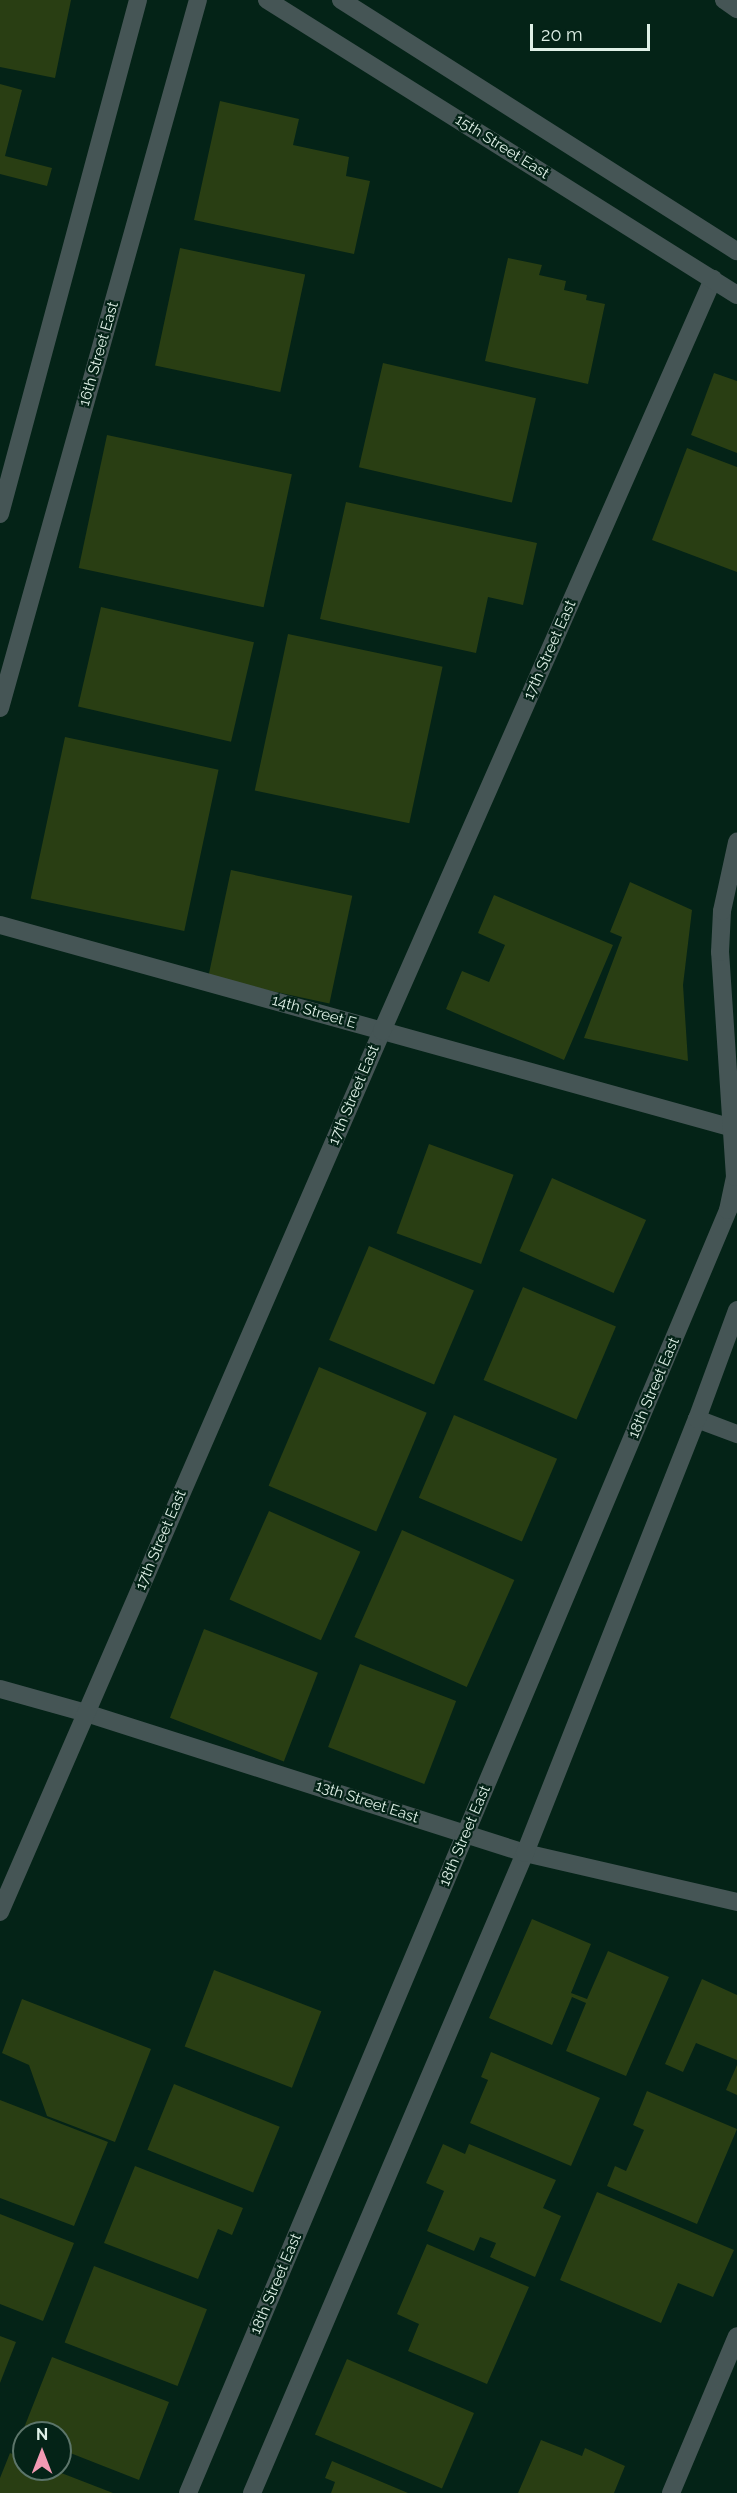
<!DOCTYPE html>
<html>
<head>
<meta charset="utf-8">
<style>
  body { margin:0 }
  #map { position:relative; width:737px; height:2493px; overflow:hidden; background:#042317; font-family:Raleway,sans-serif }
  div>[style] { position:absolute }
  .building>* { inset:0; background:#293e13; transform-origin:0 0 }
  .minor>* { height:18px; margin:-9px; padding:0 9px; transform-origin:9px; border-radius:9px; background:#455555 }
  .tertiary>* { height:18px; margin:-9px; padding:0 9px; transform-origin:9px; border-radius:9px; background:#455555 }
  span { translate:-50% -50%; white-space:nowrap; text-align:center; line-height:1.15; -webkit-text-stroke:4.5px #042317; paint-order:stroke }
  .street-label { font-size:15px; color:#dff0e7 }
  .north { position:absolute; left:12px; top:2421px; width:60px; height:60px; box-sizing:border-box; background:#042317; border:2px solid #5c756a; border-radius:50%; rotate:0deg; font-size:16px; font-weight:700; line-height:24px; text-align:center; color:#dff0e7 }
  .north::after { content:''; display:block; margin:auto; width:21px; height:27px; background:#f19ab3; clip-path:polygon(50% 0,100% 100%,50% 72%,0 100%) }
  .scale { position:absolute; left:530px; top:24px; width:120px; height:27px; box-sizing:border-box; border:3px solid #dff0e7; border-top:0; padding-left:8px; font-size:18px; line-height:21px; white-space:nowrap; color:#dff0e7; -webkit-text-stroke:4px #042317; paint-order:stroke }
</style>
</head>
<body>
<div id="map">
  <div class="building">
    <i style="clip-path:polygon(0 0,71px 0,55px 78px,0 67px)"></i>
    <i style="clip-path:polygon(0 84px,22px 90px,5px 156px,52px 168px,47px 186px,0 174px)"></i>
    <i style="clip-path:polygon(220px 101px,299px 119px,293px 145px,349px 157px,346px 176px,370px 181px,354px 254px,194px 220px)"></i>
    <i style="left:180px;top:248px;width:128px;height:120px;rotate:12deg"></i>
    <i style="clip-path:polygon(508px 258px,542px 265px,539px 275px,566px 281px,564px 290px,587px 295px,586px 300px,605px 304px,588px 384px,485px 361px)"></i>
    <i style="left:383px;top:363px;width:157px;height:107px;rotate:13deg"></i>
    <i style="clip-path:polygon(714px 373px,737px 381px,737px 453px,691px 435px)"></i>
    <i style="left:107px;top:435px;width:189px;height:136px;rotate:12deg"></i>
    <i style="clip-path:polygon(687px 448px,737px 467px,737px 572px,652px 540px)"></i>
    <i style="clip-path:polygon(346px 502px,537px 543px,523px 605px,488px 597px,476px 653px,320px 619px)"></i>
    <i style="left:101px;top:607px;width:157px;height:102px;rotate:13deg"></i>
    <i style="left:288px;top:634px;width:158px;height:160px;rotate:12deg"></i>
    <i style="left:65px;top:737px;width:157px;height:165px;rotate:12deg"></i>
    <i style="left:231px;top:870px;width:124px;height:110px;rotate:12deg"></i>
    <i style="clip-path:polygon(630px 882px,692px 910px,683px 985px,688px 1061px,584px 1038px,622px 937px,610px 932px)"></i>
    <i style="clip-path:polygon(494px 895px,613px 945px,564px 1060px,446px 1009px,462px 971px,489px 982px,505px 945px,478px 933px)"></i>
    <i style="left:429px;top:1144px;width:90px;height:95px;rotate:20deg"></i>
    <i style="left:552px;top:1178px;width:103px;height:80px;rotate:24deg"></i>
    <i style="left:369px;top:1246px;width:114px;height:102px;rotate:23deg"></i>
    <i style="left:523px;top:1287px;width:101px;height:101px;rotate:23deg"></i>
    <i style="left:319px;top:1367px;width:117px;height:129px;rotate:23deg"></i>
    <i style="left:454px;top:1415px;width:112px;height:90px;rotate:23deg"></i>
    <i style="left:269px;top:1511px;width:100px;height:97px;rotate:24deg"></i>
    <i style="left:402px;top:1530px;width:123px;height:117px;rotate:24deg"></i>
    <i style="left:204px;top:1629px;width:122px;height:95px;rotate:21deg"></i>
    <i style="left:360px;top:1664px;width:103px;height:89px;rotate:21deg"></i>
    <i style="clip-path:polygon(532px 1919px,591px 1944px,571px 1993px,587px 1999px,608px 1951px,669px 1977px,626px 2076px,566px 2051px,586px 2003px,572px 1997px,552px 2045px,489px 2018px)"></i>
    <i style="left:214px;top:1970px;width:115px;height:82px;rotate:21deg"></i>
    <i style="clip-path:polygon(702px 1979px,737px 1995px,737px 2060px,696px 2043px,683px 2072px,665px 2064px)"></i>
    <i style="clip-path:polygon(22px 1999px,151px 2049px,115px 2142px,47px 2116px,29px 2065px,2px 2053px)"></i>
    <i style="clip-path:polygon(491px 2052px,600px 2098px,571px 2166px,470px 2123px,488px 2080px,481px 2077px)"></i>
    <i style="clip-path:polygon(737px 2065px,737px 2095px,726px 2090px)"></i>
    <i style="left:174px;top:2084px;width:114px;height:71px;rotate:22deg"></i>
    <i style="clip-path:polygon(647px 2091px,737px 2129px,697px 2224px,607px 2186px,615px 2166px,626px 2171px,644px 2130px,633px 2125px)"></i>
    <i style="clip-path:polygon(0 2100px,108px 2142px,74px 2226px,0 2198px)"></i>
    <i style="clip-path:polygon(443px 2144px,465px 2154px,469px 2144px,556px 2180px,543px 2208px,561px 2216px,535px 2277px,490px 2257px,496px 2243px,480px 2237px,474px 2251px,427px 2231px,444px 2191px,426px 2183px)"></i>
    <i style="clip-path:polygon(135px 2166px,243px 2208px,232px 2235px,218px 2229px,198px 2279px,104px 2243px)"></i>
    <i style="clip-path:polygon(597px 2192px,734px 2250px,713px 2297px,678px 2283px,661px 2323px,560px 2280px)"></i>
    <i style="clip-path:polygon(0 2214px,74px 2243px,43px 2321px,0 2304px)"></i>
    <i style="clip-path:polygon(427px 2244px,529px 2287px,487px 2384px,408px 2351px,419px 2324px,397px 2314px)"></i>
    <i style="left:94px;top:2266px;width:121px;height:82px;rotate:21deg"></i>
    <i style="clip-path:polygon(0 2336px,16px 2342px,0 2383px)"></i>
    <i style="clip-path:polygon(52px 2357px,169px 2402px,139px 2480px,60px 2449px,60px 2433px,22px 2433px)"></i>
    <i style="left:347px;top:2359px;width:138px;height:82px;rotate:23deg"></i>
    <i style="clip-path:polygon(541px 2440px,582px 2456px,585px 2448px,625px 2466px,614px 2493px,518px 2493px)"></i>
    <i style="clip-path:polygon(10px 2453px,24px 2459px,24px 2469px,51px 2469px,113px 2493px,0 2493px,0 2478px)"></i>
    <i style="clip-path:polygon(332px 2461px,408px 2493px,331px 2493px,335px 2482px,325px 2478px)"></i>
  </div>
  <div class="minor">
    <i style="left:724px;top:0;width:16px;rotate:35deg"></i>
    <i style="left:0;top:514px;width:532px;rotate:-74.97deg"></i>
    <i style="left:0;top:708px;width:735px;rotate:-74.38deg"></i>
    <i style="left:0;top:925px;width:761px;rotate:15.48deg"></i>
    <i style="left:697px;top:1419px;width:43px;rotate:20.6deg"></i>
    <i style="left:0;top:1689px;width:89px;rotate:15.6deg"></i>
    <i style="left:86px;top:1713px;width:461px;rotate:17.7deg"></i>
    <i style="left:525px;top:1853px;width:218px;rotate:13deg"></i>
    <i style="left:0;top:1912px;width:960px;rotate:-66.56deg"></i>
    <i style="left:382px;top:1031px;width:822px;rotate:-66.24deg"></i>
    <i style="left:671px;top:2493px;width:170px;rotate:-67.2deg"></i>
  </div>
  <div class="tertiary">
    <i style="left:267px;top:0;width:555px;rotate:32.11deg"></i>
    <i style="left:341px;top:0;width:469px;rotate:32.4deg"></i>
    <i style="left:188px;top:2493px;width:1392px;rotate:-67.17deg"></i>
    <i style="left:728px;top:1210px;width:34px;rotate:-78deg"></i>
    <i style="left:735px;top:1177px;width:225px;rotate:-93.8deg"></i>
    <i style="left:720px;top:952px;width:41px;rotate:-87.2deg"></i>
    <i style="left:722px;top:911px;width:71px;rotate:-77.7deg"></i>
    <i style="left:252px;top:2493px;width:696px;rotate:-66.9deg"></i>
    <i style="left:525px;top:1853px;width:467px;rotate:-68.4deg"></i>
    <i style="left:697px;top:1419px;width:116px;rotate:-69.8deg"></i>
  </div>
  <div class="street-label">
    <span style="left:502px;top:147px;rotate:32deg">15th Street East</span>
    <span style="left:99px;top:354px;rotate:-74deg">16th Street East</span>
    <span style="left:550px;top:650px;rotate:-66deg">17th Street East</span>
    <span style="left:314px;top:1012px;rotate:16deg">14th Street E</span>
    <span style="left:354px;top:1095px;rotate:-67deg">17th Street East</span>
    <span style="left:654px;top:1388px;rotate:-67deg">18th Street East</span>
    <span style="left:161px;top:1540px;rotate:-67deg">17th Street East</span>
    <span style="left:367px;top:1802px;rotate:18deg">13th Street East</span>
    <span style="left:465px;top:1836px;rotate:-67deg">18th Street East</span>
    <span style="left:276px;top:2284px;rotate:-67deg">18th Street East</span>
  </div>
  <div class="north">N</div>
  <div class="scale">20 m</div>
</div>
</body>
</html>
